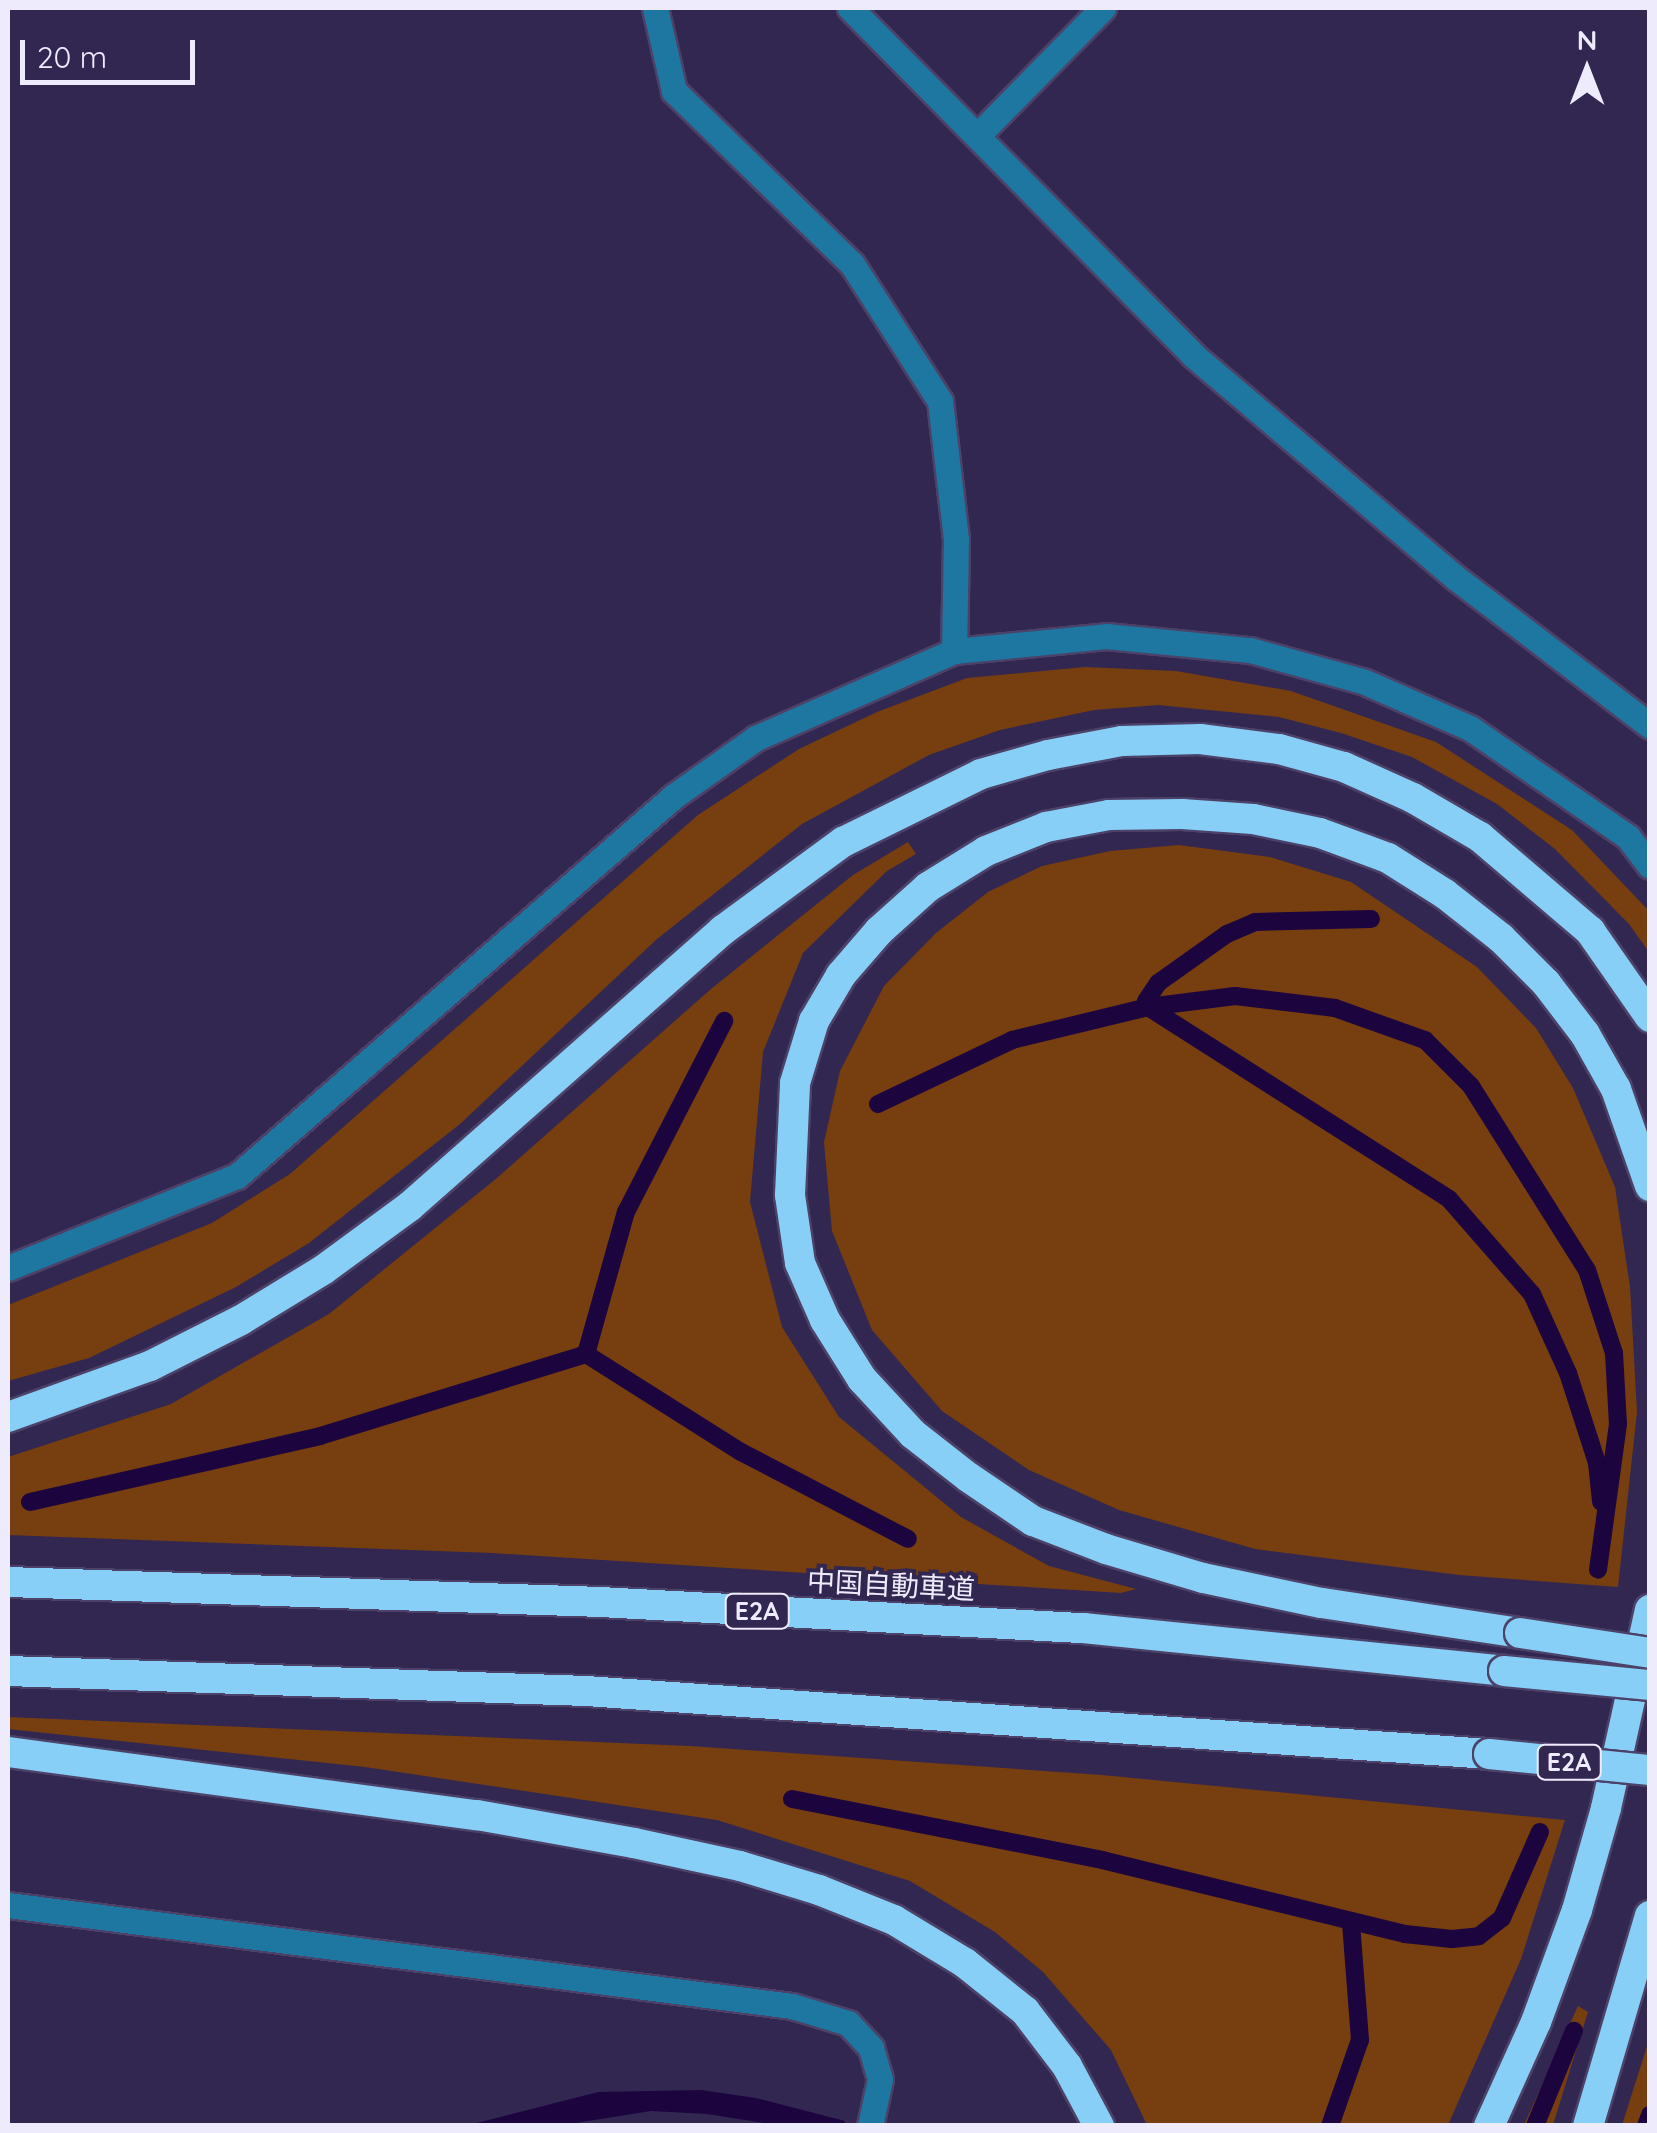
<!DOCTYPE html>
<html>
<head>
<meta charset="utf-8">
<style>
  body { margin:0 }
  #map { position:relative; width:1657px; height:2133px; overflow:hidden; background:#322751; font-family:Quicksand,"Noto Sans JP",sans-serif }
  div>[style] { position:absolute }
  .green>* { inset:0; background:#773e10 }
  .water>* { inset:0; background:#1c053f }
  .stream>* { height:18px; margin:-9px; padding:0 9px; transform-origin:9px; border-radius:9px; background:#1c053f }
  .roads { filter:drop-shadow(2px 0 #4c4269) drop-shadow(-2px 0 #4c4269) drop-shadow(0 2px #4c4269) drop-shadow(0 -2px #4c4269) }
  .street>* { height:25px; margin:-12.5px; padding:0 12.5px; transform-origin:12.5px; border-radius:12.5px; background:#1e77a0 }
  .highway>* { height:30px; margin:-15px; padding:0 15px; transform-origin:15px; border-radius:15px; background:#88cff7 }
  .bridges { filter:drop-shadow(2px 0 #4c4269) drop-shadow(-2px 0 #4c4269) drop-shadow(0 2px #4c4269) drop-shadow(0 -2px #4c4269) }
  .highway-bridge>* { height:30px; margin:-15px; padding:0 15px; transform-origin:15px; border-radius:15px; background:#88cff7 }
  span { translate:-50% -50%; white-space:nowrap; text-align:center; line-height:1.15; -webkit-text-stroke:8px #322751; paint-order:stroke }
  .shield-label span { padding:2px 8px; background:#322751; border:2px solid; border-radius:8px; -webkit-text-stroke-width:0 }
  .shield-label { font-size:25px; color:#eeebfc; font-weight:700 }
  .street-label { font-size:28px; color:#eeebfc }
  .frame { position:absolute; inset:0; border:10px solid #eeebfc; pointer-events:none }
  .north { position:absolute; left:1537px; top:20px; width:100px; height:100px; -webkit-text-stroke:8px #322751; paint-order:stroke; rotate:0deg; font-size:28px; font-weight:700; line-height:40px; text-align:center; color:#eeebfc }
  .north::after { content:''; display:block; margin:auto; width:35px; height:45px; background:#eeebfc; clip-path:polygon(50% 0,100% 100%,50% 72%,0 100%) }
  .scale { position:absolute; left:20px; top:40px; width:175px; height:45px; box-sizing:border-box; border:5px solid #eeebfc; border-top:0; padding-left:12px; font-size:30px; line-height:35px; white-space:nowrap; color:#eeebfc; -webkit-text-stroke:8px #322751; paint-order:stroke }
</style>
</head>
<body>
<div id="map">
  <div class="green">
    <i style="clip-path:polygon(1085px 667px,1176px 671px,1291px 691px,1436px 742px,1572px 830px,1649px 911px,1649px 952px,1629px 924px,1555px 849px,1497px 804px,1412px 757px,1341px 733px,1279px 717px,1158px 705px,1094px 710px,1000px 730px,929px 755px,802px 824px,657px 939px,460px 1124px,309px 1243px,236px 1287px,89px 1358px,8px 1381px,8px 1305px,212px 1223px,290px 1174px,698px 815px,799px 749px,877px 712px,967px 678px)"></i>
    <i style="clip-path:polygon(908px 842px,916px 854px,887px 871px,803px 953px,763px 1052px,750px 1202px,782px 1327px,839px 1417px,961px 1517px,1049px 1566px,1136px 1589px,1121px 1593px,492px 1553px,8px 1535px,8px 1457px,171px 1404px,329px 1314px,497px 1178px,711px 989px,853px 875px)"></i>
    <i style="clip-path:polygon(1179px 845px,1270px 857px,1351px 882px,1477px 967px,1536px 1028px,1573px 1088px,1615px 1187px,1630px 1287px,1637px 1412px,1618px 1587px,1459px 1575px,1255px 1549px,1119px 1510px,1029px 1470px,942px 1411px,872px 1330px,832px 1231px,824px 1142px,840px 1071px,884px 986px,936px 933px,988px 892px,1042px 866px,1110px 851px)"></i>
    <i style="clip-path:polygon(8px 1717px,690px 1746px,1102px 1775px,1565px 1820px,1521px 1959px,1448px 2125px,1147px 2125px,1111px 2050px,1043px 1972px,995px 1932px,910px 1881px,717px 1820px,365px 1767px,8px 1729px)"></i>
    <i style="clip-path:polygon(1578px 2006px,1588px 2012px,1553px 2125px,1524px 2125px)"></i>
    <i style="clip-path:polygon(1649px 2040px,1649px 2125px,1622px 2125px)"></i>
  </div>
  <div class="water">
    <i style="clip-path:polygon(701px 2090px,756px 2098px,845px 2121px,844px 2125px,776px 2125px,707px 2114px,651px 2111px,563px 2125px,469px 2125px,598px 2092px)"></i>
  </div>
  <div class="stream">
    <i style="left:1146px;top:1001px;width:22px;rotate:-56deg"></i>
    <i style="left:1158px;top:983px;width:85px;rotate:-35.4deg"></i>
    <i style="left:1227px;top:934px;width:30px;rotate:-23deg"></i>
    <i style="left:1255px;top:922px;width:116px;rotate:-1.5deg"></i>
    <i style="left:1148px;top:1007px;width:357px;rotate:32.5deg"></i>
    <i style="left:1449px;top:1199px;width:126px;rotate:48.9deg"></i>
    <i style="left:1532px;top:1294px;width:87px;rotate:65.5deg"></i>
    <i style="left:1568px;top:1373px;width:95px;rotate:72.1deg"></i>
    <i style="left:1597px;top:1463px;width:39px;rotate:84deg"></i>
    <i style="left:878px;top:1104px;width:148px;rotate:-25.5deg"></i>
    <i style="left:1012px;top:1040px;width:140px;rotate:-13.6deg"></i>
    <i style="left:1148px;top:1007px;width:88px;rotate:-7.2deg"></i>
    <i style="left:1235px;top:996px;width:101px;rotate:6.8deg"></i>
    <i style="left:1335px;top:1008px;width:96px;rotate:19.6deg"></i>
    <i style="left:1425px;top:1040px;width:65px;rotate:45deg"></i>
    <i style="left:1471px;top:1086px;width:218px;rotate:57.8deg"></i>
    <i style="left:1587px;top:1270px;width:87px;rotate:72deg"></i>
    <i style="left:1614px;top:1353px;width:71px;rotate:86.8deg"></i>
    <i style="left:1618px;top:1424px;width:147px;rotate:97.8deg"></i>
    <i style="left:586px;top:1354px;width:148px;rotate:-74.3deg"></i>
    <i style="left:626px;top:1212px;width:215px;rotate:-62.8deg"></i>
    <i style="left:30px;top:1502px;width:297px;rotate:-12.8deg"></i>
    <i style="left:320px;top:1436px;width:278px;rotate:-17.1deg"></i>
    <i style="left:586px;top:1354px;width:183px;rotate:32.3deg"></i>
    <i style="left:741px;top:1452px;width:188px;rotate:27.5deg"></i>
    <i style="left:792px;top:1799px;width:316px;rotate:11.1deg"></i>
    <i style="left:1102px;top:1860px;width:312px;rotate:13.7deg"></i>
    <i style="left:1405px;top:1934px;width:47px;rotate:6.1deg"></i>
    <i style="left:1452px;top:1939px;width:27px;rotate:-6deg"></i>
    <i style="left:1479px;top:1936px;width:29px;rotate:-38deg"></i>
    <i style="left:1502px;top:1918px;width:94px;rotate:-66.2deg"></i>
    <i style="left:1330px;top:2126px;width:91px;rotate:-70.8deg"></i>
    <i style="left:1360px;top:2040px;width:117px;rotate:-94.4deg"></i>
    <i style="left:1535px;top:2126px;width:103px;rotate:-67.7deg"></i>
    <i style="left:1646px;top:2126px;width:12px;rotate:-70deg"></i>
  </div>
  <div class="roads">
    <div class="street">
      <i style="left:655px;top:8px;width:85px;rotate:77.1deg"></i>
      <i style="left:674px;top:91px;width:248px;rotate:44.2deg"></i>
      <i style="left:852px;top:264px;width:163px;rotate:57.3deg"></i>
      <i style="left:940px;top:401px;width:139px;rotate:83.4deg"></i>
      <i style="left:956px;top:539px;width:112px;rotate:91deg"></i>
      <i style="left:850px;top:8px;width:488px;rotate:45.3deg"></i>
      <i style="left:1193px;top:355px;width:345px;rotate:40.3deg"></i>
      <i style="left:1456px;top:578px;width:244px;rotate:37.3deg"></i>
      <i style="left:977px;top:136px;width:180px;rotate:-45.5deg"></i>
      <i style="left:8px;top:1268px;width:247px;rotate:-21.9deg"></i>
      <i style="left:237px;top:1176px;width:579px;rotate:-41.01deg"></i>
      <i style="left:674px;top:796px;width:100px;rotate:-35.3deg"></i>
      <i style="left:756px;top:738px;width:216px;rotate:-23.7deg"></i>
      <i style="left:954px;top:651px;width:153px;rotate:-5.6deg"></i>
      <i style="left:1106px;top:636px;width:145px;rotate:5.6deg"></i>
      <i style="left:1250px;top:650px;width:119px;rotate:15.5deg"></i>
      <i style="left:1365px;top:682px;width:115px;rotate:23.7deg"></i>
      <i style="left:1470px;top:728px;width:192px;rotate:34.6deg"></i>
      <i style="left:1628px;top:837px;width:36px;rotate:53deg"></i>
      <i style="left:8px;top:1905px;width:790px;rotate:7.34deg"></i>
      <i style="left:792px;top:2006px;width:59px;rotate:16.9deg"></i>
      <i style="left:848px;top:2023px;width:34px;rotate:47deg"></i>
      <i style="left:871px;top:2048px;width:32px;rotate:74deg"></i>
      <i style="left:880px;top:2079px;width:48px;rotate:102deg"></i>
    </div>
    <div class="highway">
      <i style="left:8px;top:1417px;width:151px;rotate:-19.8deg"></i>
      <i style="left:150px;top:1366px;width:102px;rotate:-26.8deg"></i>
      <i style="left:241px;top:1320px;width:96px;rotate:-31.4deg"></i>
      <i style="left:323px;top:1270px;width:108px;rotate:-36.3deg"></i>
      <i style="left:410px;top:1206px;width:417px;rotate:-41.4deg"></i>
      <i style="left:723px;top:930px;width:149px;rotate:-36.3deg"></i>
      <i style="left:843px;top:842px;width:154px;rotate:-26.2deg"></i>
      <i style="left:981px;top:774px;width:70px;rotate:-15.8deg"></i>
      <i style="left:1048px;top:755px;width:75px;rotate:-10.7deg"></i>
      <i style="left:1122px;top:741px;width:78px;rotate:-1.5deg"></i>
      <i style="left:1200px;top:739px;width:80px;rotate:7.2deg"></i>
      <i style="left:1279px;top:749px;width:67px;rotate:15.5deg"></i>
      <i style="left:1344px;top:767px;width:76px;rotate:24.2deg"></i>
      <i style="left:1413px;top:798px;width:78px;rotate:30.2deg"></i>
      <i style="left:1480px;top:837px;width:145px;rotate:40.5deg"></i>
      <i style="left:1590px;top:931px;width:105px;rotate:55.1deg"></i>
      <i style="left:8px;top:1582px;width:592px;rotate:1.93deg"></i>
      <i style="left:600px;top:1602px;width:484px;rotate:3.1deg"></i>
      <i style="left:1083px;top:1628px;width:423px;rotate:5.8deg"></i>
      <i style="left:1520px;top:1633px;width:201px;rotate:-171.4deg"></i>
      <i style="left:1321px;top:1603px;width:121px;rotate:-168deg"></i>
      <i style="left:1203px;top:1578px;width:101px;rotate:-163.4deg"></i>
      <i style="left:1106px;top:1549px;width:78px;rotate:-159deg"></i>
      <i style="left:1033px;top:1521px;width:78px;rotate:-145.9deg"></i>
      <i style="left:968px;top:1477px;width:70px;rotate:-142deg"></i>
      <i style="left:913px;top:1434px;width:75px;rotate:-132.8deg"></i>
      <i style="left:862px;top:1379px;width:70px;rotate:-122.1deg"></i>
      <i style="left:825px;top:1320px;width:62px;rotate:-113.7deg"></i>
      <i style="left:800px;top:1263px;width:69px;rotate:-98.4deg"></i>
      <i style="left:790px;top:1195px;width:112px;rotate:-87.4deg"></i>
      <i style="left:795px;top:1083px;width:65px;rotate:-73deg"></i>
      <i style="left:814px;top:1021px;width:53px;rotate:-59.6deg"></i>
      <i style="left:841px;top:975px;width:58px;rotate:-49.2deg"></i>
      <i style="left:879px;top:931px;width:66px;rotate:-41.9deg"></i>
      <i style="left:928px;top:887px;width:68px;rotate:-31.8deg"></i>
      <i style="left:986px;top:851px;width:65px;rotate:-21.8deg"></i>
      <i style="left:1046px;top:827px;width:64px;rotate:-10.8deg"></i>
      <i style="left:1109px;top:815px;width:73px;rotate:-0.8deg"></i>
      <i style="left:1182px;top:814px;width:71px;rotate:4deg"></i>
      <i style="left:1253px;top:819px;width:68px;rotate:11.8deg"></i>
      <i style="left:1320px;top:833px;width:72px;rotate:20.2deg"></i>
      <i style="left:1388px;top:858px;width:67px;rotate:32.3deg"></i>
      <i style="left:1445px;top:894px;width:71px;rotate:38.2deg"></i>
      <i style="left:1501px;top:938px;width:64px;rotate:45deg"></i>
      <i style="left:1546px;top:983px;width:64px;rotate:52.6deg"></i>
      <i style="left:1585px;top:1034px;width:63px;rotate:60.6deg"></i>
      <i style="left:1616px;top:1089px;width:103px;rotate:70.7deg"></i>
      <i style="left:8px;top:1671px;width:578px;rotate:1.98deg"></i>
      <i style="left:586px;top:1691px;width:905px;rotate:3.99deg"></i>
      <i style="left:8px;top:1752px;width:473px;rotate:7.7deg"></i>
      <i style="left:477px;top:1815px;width:159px;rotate:10.1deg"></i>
      <i style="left:634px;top:1843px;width:108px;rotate:12.2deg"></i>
      <i style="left:740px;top:1866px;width:83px;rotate:16.9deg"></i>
      <i style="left:819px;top:1890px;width:81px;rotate:21.8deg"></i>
      <i style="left:894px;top:1920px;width:83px;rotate:31.2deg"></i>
      <i style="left:965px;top:1963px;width:77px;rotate:38.7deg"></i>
      <i style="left:1025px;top:2011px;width:69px;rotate:52.6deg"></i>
      <i style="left:1067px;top:2066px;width:68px;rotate:61.9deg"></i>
      <i style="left:1489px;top:2126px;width:114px;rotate:-65.7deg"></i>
      <i style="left:1536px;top:2022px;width:119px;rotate:-69.9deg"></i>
      <i style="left:1577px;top:1910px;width:106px;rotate:-74.1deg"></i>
      <i style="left:1606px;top:1808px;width:203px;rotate:-77.5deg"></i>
      <i style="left:1588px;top:2126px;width:219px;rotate:-73.6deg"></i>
    </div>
  </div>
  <div class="bridges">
    <div class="highway-bridge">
      <i style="left:1520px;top:1633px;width:132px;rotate:8.7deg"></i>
      <i style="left:1504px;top:1671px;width:147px;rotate:5.5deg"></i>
      <i style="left:1489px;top:1754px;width:162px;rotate:5.7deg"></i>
    </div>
  </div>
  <div class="shield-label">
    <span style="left:757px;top:1611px">E2A</span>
    <span style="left:1569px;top:1762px">E2A</span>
  </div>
  <div class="street-label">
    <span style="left:891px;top:1585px;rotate:3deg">中国自動車道</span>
  </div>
  <div class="frame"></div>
  <div class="north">N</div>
  <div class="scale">20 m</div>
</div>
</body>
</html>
